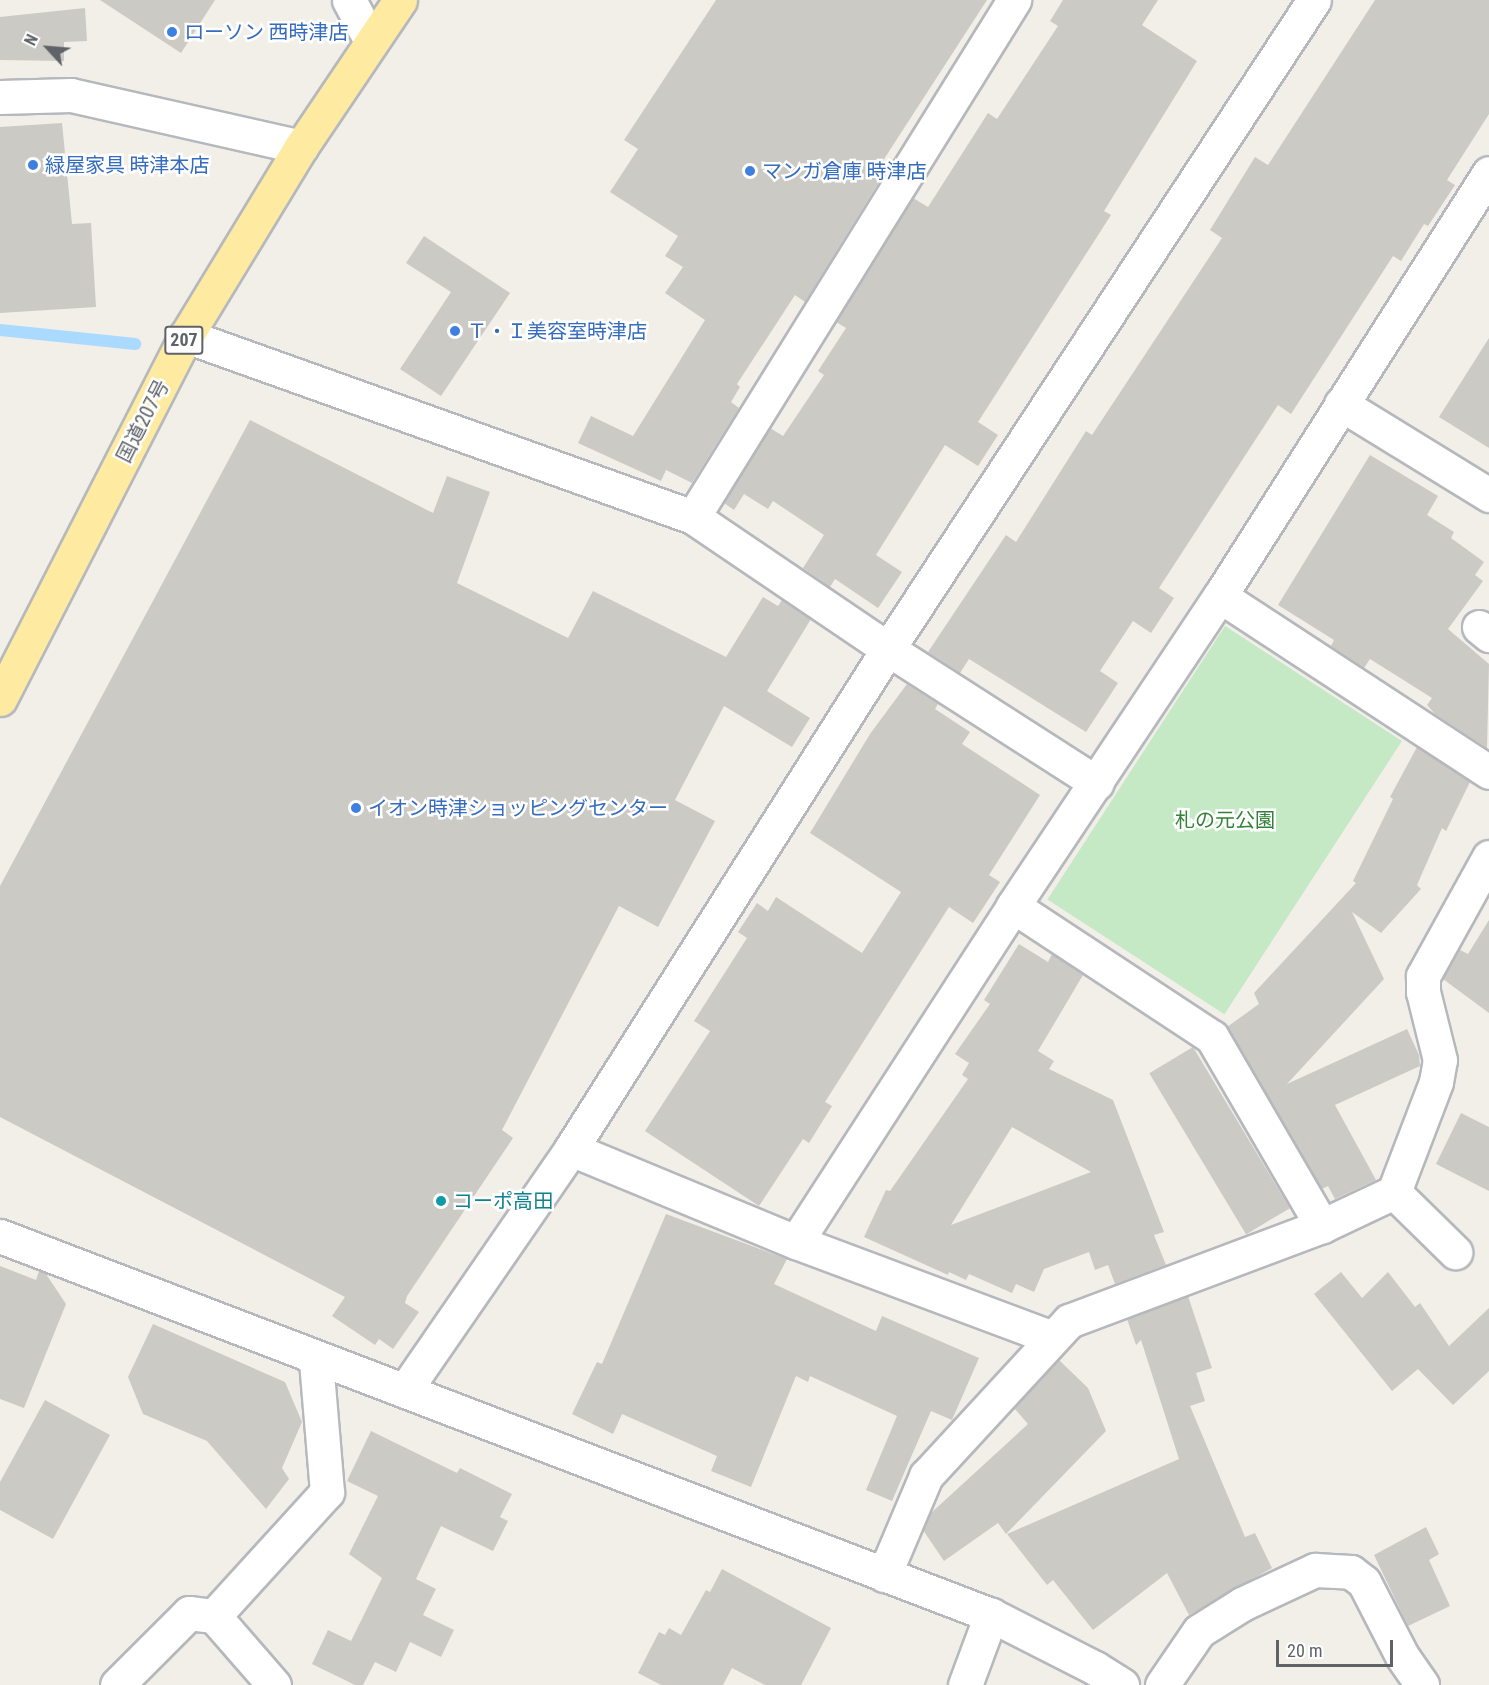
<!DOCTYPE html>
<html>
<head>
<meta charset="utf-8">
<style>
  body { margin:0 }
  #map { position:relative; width:1489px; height:1685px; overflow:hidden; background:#f1efe8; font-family:"Roboto Condensed","Noto Sans JP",sans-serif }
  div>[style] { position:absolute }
  .green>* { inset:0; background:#c5e8c5; transform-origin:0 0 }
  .stream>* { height:12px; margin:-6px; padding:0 6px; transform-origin:6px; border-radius:6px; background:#aadaff }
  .building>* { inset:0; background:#cccac5; transform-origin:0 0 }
  .roads { filter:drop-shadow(2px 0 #b5b8bc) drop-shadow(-2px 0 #b5b8bc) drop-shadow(0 2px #b5b8bc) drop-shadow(0 -2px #b5b8bc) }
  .minor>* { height:33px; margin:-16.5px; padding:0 16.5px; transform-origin:16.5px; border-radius:16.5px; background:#fff }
  .tertiary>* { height:33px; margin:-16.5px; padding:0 16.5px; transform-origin:16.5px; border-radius:16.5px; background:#fff }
  .trunk>* { height:33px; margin:-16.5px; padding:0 16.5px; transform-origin:16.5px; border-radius:16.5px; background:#feeaa1 }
  .dots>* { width:16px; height:16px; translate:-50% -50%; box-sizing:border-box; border:3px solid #fff; border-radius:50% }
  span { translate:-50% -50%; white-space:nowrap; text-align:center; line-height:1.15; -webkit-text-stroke:5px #fff; paint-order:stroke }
  .shield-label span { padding:2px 4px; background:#fff; border:2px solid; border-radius:4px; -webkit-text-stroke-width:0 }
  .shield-label { font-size:18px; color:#5f6368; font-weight:700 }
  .shop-label { font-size:20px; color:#366cbe }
  .left { translate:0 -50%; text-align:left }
  .street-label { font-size:20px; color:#5f6368 }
  .park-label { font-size:20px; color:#348238 }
  .culture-label { font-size:20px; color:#0d838f }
  .north { position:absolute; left:18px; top:18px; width:60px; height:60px; -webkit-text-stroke:4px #fff; paint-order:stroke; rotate:296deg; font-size:16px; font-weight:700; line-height:24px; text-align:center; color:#5f6368 }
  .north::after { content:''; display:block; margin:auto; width:21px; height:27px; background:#5f6368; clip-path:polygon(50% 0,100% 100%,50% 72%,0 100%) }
  .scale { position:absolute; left:1276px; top:1640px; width:117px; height:27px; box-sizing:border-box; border:3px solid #5f6368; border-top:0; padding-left:8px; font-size:18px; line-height:21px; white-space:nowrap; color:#5f6368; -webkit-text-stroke:4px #fff; paint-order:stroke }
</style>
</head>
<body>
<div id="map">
  <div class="green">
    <i style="left:1225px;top:626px;width:211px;height:326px;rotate:33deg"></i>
  </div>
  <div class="stream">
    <i style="left:0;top:330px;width:136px;rotate:5.9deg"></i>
  </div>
  <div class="building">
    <i style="clip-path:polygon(100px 0,215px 0,181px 53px)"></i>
    <i style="clip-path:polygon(716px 0,987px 0,875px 173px,882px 177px,805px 302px,795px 295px,737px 384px,740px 387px,731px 402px,739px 408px,692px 483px,666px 470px,661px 481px,578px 443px,591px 416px,633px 436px,705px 320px,665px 293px,683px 267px,665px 256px,678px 236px,610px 192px,638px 149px,624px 140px)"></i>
    <i style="clip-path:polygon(1063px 0,1158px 0,1142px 25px,1197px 61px,1104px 211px,1111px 215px,978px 422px,998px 435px,978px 466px,945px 445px,876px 555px,902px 572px,878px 608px,835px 579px,830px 587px,803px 568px,824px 535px,773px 501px,768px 509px,744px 494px,734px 510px,724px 503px,770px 428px,783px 436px,824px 375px,818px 371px,846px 328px,836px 322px,913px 198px,928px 207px,988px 113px,997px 119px,1058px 26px,1050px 21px)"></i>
    <i style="clip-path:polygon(1375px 0,1489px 0,1489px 114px,1447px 180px,1455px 185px,1428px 226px,1424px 224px,1401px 261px,1393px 256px,1291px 414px,1278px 405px,1159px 588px,1174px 598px,1151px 633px,1133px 621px,1100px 671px,1118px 683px,1086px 732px,969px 659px,960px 673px,928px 652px,1006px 535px,1016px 542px,1086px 431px,1092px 435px,1222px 238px,1210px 230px,1255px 157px,1268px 165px)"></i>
    <i style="clip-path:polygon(85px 8px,87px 41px,64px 42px,64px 61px,0 60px,0 17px)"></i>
    <i style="clip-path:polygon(62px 123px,72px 224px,91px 223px,96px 307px,0 313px,0 127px)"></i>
    <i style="clip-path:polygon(424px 236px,510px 293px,441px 396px,400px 369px,451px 292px,406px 263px)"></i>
    <i style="clip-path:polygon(1489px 338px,1489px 448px,1439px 417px)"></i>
    <i style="clip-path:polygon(250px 420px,433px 513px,447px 476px,490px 492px,457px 583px,568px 638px,593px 591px,726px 657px,763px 597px,778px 606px,782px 600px,811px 619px,767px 691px,810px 718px,792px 747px,724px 706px,675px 800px,715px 821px,658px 927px,619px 906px,502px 1130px,513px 1138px,407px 1296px,405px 1303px,419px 1312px,393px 1349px,379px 1339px,375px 1345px,332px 1316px,345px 1297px,0 1117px,0 886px)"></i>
    <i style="clip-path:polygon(1370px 455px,1438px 496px,1427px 515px,1454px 532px,1451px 538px,1484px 562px,1475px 575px,1483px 581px,1448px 629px,1489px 664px,1487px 748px,1435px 714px,1427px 705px,1432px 698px,1370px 659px,1364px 668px,1331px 646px,1334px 640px,1278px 605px)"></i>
    <i style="clip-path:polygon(907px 684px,938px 704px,935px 709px,970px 732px,962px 744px,1040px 795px,989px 875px,1000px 882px,973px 923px,949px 907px,825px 1102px,832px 1106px,809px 1143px,803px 1139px,759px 1206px,645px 1131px,710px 1031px,694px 1021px,747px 938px,738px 932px,757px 903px,768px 911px,776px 897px,862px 953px,901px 892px,810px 833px,870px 734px)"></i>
    <i style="clip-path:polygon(1417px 747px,1470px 782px,1446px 831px,1442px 828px,1417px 885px,1421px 889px,1381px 933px,1352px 912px,1384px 979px,1287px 1084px,1407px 1029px,1419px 1055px,1420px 1066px,1335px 1105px,1376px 1180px,1335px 1199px,1328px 1186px,1322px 1189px,1227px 1027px,1259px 1004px,1254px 993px,1356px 883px,1353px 881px,1393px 799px,1390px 797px)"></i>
    <i style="clip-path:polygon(1489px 920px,1489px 1013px,1443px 979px,1460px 950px,1468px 954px)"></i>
    <i style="clip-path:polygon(evenodd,1019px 944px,1048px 962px,1052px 954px,1083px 975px,1038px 1051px,1054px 1061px,1049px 1069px,1113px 1100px,1164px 1232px,1154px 1235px,1166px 1265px,1115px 1284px,1108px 1265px,1095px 1270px,1089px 1252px,1044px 1269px,1034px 1292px,1016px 1284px,1012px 1293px,969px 1274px,966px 1280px,949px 1272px,948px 1275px,864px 1237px,886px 1190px,890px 1191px,968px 1079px,962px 1075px,969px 1063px,955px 1054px,990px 1004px,984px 1000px,1019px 944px,1012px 1127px,1091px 1172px,951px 1225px,1012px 1127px)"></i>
    <i style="left:1193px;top:1047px;width:188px;height:51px;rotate:59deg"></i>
    <i style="clip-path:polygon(1461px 1113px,1489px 1127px,1489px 1191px,1436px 1164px)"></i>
    <i style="clip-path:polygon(666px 1214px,787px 1259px,774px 1284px,876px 1331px,882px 1316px,979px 1358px,952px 1420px,931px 1411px,892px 1501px,866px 1490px,897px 1416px,810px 1376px,808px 1382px,796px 1376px,751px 1487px,711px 1471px,717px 1456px,622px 1414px,613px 1434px,572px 1414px,597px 1362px,602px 1364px)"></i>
    <i style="clip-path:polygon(0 1266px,36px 1280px,39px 1271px,46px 1274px,66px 1304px,24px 1408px,0 1399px)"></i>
    <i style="clip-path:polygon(1341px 1272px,1362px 1298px,1388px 1272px,1415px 1307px,1420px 1303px,1449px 1346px,1489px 1308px,1489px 1371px,1453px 1405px,1418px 1369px,1392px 1391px,1314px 1294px)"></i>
    <i style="clip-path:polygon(1188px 1296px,1212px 1368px,1196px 1373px,1205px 1401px,1190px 1406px,1245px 1537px,1255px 1533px,1272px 1568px,1189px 1615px,1167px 1573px,1093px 1630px,1053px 1580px,1047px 1585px,1007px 1534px,1179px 1459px,1141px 1340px,1136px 1345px,1127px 1319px)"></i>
    <i style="clip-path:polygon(153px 1324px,285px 1382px,302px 1422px,282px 1468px,289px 1479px,266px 1509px,207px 1441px,143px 1414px,128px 1377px)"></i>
    <i style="clip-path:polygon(1059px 1360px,1088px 1388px,1106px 1431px,1006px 1534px,998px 1523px,944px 1561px,923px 1530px,931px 1513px,1028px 1424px,1014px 1408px)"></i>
    <i style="clip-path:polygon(45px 1400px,110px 1435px,53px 1539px,0 1510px,0 1482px)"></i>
    <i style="clip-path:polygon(371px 1431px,457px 1473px,460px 1468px,512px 1494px,500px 1517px,508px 1521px,493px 1551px,441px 1526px,416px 1579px,436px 1589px,423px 1615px,454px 1630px,441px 1657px,410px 1642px,396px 1672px,375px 1662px,363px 1685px,355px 1685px,312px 1664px,328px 1630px,351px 1641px,382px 1578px,349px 1554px,378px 1496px,347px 1481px)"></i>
    <i style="clip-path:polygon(1426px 1527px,1439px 1554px,1429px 1560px,1450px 1606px,1408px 1626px,1374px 1555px)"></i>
    <i style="clip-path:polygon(722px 1569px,831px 1628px,801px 1685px,765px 1685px,732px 1668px,723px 1685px,661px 1685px,638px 1673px,659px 1632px,665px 1635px,669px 1628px,681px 1635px,706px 1590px,710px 1592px)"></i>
  </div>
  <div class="roads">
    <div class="minor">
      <i style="left:349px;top:0;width:47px;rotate:61.8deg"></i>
      <i style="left:0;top:97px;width:71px;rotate:-1.6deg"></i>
      <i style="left:71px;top:95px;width:236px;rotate:12.7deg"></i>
      <i style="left:186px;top:336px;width:538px;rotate:19.65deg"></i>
      <i style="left:693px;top:517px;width:235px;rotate:34.1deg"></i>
      <i style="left:888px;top:649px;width:248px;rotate:32.7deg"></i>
      <i style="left:1341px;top:404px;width:174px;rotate:31.6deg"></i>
      <i style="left:693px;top:517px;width:609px;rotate:-58.16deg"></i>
      <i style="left:1220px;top:596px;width:321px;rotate:33.2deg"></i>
      <i style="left:1479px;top:627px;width:13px;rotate:39deg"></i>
      <i style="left:1013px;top:906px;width:238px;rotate:33.4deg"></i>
      <i style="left:1212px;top:1037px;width:219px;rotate:59.8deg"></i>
      <i style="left:571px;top:1149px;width:243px;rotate:22.5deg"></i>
      <i style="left:796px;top:1242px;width:271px;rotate:20.5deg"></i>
      <i style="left:1394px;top:1192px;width:86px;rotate:44.5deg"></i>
      <i style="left:796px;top:1242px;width:400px;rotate:-57.1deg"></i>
      <i style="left:1013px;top:906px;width:373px;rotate:-56.3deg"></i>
      <i style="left:1220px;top:596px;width:501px;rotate:-57.55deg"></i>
      <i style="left:405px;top:1390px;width:293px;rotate:-55.4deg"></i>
      <i style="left:571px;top:1149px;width:592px;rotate:-57.63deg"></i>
      <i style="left:888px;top:649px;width:776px;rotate:-56.72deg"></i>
      <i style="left:884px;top:1575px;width:108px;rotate:-67deg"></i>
      <i style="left:926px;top:1476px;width:211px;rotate:-47.3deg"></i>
      <i style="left:1069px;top:1321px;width:270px;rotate:-20.6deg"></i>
      <i style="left:1322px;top:1226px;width:80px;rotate:-25.3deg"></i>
      <i style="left:1394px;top:1192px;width:118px;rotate:-69.1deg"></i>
      <i style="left:1436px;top:1082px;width:22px;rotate:-80deg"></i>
      <i style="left:1440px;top:1060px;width:70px;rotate:-104deg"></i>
      <i style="left:1423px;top:992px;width:16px;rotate:-90deg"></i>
      <i style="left:1423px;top:976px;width:136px;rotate:-61deg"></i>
      <i style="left:1095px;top:1668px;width:32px;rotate:32deg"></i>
      <i style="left:117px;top:1685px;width:102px;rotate:-45deg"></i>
      <i style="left:189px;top:1613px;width:25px;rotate:7deg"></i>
      <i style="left:274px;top:1685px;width:91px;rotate:-131deg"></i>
      <i style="left:214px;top:1616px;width:168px;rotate:-47.7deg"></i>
      <i style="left:327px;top:1492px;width:132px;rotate:-94.8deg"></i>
      <i style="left:965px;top:1685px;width:75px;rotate:-69.6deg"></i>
      <i style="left:1162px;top:1685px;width:65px;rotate:-55.6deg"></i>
      <i style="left:1199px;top:1631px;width:51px;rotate:-32.1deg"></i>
      <i style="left:1242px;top:1604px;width:81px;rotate:-25deg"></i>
      <i style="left:1315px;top:1570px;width:36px;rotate:3deg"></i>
      <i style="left:1351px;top:1572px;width:16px;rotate:38deg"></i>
      <i style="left:1364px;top:1582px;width:83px;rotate:62.8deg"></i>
      <i style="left:1402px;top:1656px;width:35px;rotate:55deg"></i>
    </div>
    <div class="tertiary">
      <i style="left:0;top:1236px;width:1061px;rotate:20.93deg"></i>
      <i style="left:991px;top:1615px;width:117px;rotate:27deg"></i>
    </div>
    <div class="trunk">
      <i style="left:0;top:699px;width:408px;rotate:-62.9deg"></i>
      <i style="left:186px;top:336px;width:221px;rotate:-58.7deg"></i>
      <i style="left:301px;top:147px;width:177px;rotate:-56deg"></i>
    </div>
  </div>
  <div class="dots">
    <i style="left:172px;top:32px;background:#3f7fe0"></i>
    <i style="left:33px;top:165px;background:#3f7fe0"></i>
    <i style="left:750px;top:171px;background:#3f7fe0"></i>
    <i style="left:455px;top:331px;background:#3f7fe0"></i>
    <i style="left:356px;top:808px;background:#3f7fe0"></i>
    <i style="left:441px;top:1201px;background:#0f9aa8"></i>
  </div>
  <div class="shield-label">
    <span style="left:184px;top:340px">207</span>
  </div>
  <div class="shop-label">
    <span class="left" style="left:184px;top:32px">ローソン 西時津店</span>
    <span class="left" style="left:45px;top:165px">緑屋家具 時津本店</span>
    <span class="left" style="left:762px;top:171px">マンガ倉庫 時津店</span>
    <span class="left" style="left:467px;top:331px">Ｔ・Ｉ美容室時津店</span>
    <span class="left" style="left:368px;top:808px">イオン時津ショッピングセンター</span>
  </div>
  <div class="street-label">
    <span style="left:143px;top:421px;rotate:-63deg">国道207号</span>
  </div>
  <div class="park-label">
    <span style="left:1225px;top:820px">札の元公園</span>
  </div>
  <div class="culture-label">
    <span class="left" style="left:453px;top:1201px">コーポ高田</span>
  </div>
  <div class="north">N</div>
  <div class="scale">20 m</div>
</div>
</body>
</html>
